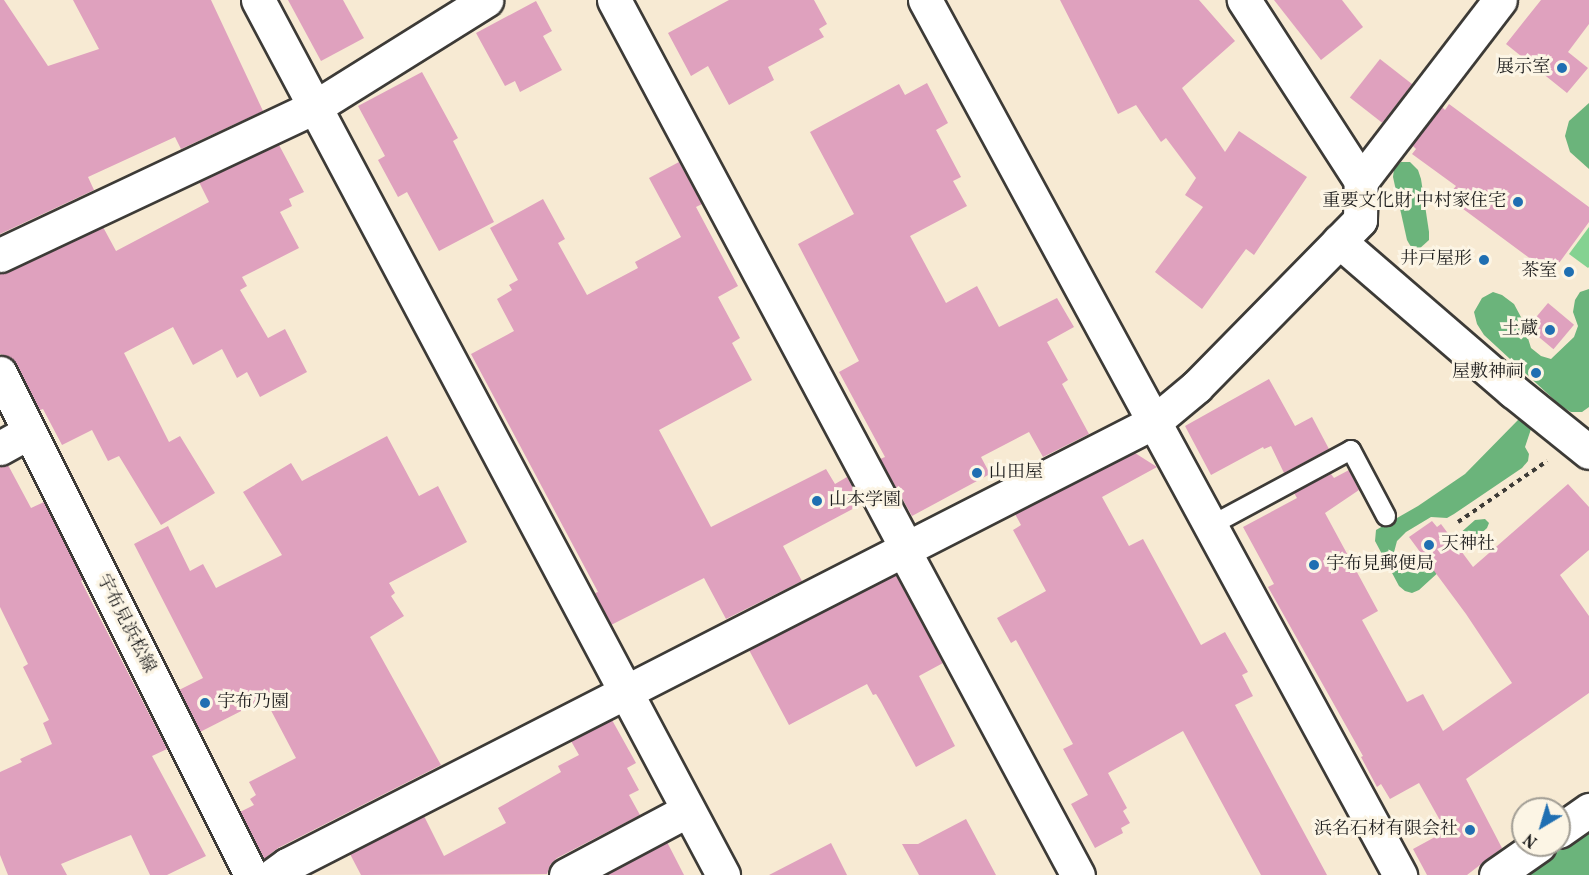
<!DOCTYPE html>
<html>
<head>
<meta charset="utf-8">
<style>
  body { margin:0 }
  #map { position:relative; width:1589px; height:875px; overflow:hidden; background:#f7ead3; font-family:Vollkorn,"Noto Serif JP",serif }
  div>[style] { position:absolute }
  .green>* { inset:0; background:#84d291 }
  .forest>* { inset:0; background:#6bb47b }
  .building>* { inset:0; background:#dfa1be; transform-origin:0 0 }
  .path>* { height:4px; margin-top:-2px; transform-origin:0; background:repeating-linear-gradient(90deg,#3d3b37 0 4.5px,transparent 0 9px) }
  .roads { filter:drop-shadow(2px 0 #3d3b37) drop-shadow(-2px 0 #3d3b37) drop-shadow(0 2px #3d3b37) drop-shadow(0 -2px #3d3b37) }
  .service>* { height:18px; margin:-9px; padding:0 9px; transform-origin:9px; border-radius:9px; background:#fff }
  .minor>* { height:33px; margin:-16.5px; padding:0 16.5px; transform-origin:16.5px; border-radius:16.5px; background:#fff }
  .tertiary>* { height:33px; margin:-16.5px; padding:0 16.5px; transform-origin:16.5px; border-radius:16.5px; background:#fff }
  .secondary>* { height:33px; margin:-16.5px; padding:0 16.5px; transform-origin:16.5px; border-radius:16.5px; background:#fff }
  .dots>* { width:16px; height:16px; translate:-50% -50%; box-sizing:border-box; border:3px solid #fcf5e5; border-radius:50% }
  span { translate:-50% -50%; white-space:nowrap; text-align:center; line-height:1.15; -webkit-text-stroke:6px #fcf5e5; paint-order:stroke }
  .poi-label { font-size:18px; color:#1c1c1c }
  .right { translate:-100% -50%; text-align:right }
  .left { translate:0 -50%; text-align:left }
  .street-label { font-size:18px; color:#1c1c1c }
  .north { position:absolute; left:1511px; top:797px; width:60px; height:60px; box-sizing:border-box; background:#fcf5e5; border:2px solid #a29e95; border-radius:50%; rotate:218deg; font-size:16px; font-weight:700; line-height:24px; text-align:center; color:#1c1c1c }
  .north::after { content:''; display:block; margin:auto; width:21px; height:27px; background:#1f6fb2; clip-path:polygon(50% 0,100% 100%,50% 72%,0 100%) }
</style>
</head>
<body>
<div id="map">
  <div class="green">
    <i style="clip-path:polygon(1589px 227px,1589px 267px,1588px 268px,1569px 254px)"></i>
  </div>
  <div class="forest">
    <i style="clip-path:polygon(1589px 103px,1589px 169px,1570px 152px,1565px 136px,1569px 121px)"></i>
    <i style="clip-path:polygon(1401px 162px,1410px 162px,1418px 170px,1421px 179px,1429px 232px,1429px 240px,1418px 250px,1411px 247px,1407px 240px,1393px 177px,1394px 169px)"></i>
    <i style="clip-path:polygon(1589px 289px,1589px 407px,1582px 412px,1571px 412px,1561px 406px,1484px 335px,1477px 324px,1474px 312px,1482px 298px,1493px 292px,1502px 295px,1514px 304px,1522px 319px,1531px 348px,1541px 356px,1551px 359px,1574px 337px,1578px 326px,1573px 312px,1575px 300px,1580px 292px)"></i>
    <i style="clip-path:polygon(1518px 420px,1525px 420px,1531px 429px,1525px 447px,1529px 454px,1528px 461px,1522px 468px,1454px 514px,1447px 518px,1431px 517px,1406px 532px,1397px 541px,1393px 556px,1403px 569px,1420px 570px,1440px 561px,1458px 535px,1475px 520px,1485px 519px,1489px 523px,1487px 528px,1419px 590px,1412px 593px,1405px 591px,1399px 586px,1375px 541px,1376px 530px,1418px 506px,1465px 474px)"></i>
    <i style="clip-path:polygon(1589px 827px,1589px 875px,1523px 875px,1528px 870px)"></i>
  </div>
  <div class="building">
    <i style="clip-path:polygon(0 0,4px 0,48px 66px,99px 49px,73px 0,211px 0,263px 111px,181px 149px,175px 137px,88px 177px,94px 190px,0 234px)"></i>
    <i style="clip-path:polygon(288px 0,343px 0,364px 38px,321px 61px)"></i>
    <i style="clip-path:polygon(729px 0,814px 0,827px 24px,819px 29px,824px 37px,768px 67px,774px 80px,729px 105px,708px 66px,691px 76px,668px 33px)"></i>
    <i style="clip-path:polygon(1060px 0,1199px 0,1235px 41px,1182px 88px,1225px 152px,1239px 131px,1307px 177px,1254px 255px,1246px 249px,1202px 309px,1155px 272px,1203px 207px,1185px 195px,1196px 178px,1166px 138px,1161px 142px,1136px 105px,1118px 114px)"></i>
    <i style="clip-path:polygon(1274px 0,1342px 0,1363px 27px,1321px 60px)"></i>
    <i style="clip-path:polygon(1541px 0,1589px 0,1589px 24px,1568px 52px,1588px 68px,1567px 93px,1506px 44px)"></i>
    <i style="clip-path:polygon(536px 1px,552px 31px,543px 36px,562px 70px,520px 92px,515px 81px,505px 86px,476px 33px)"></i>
    <i style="left:1380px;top:59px;width:41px;height:49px;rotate:38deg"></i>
    <i style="clip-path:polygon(422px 72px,458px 138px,453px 141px,494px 222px,439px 251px,407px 192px,398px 197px,378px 160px,385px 156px,358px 106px)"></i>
    <i style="clip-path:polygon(927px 83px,948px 123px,936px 130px,961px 177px,953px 181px,967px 206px,910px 236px,946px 303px,977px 286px,999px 327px,1057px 298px,1074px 327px,1047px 342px,1068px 380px,1062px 384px,1089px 434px,1043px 457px,1029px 432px,981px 457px,990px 474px,912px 516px,880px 459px,885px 457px,839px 372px,859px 361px,798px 244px,854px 214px,810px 132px,899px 84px,905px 95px)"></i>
    <i style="clip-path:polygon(1449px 104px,1589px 207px,1589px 222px,1551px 274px,1447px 197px,1456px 186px,1412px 154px,1416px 149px,1412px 145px,1442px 107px,1445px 110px)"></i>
    <i style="clip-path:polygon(279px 145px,304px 192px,289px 199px,292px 206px,280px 212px,299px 248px,242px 277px,247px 286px,240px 290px,268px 338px,285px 329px,307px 372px,260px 397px,247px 372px,237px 378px,222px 349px,193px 365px,173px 327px,124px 353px,169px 442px,180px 436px,215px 493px,161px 525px,119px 456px,108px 461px,92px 430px,62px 445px,43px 409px,40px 410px,16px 364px,10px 357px,0 354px,0 273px,103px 227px,116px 251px,209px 202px,199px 182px)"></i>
    <i style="clip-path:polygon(679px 162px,702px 204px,696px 207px,738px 286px,718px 297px,740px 338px,732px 343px,752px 380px,659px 430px,711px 527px,826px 469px,835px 484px,847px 477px,862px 504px,783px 546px,802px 581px,726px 619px,704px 578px,611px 625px,595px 593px,598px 592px,471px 354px,514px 331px,497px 299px,512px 290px,509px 285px,518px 280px,490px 228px,543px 199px,565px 239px,558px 243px,587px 295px,638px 268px,635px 262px,681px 237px,649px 178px)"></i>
    <i style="left:1548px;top:303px;width:34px;height:32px;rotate:40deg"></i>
    <i style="clip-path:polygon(1269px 379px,1295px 426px,1312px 417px,1329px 449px,1284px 473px,1271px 446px,1264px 449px,1263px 447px,1211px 475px,1185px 426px)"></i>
    <i style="clip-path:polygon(387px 436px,419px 496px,438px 486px,467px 542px,389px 583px,395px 593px,391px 596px,404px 616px,370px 637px,441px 765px,278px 848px,264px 859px,240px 812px,254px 805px,250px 799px,256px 795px,249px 782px,296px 758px,265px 699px,200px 732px,179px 690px,203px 678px,134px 544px,168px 526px,190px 571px,203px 564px,216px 588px,282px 555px,243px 492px,291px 463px,302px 481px)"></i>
    <i style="clip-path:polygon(1135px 453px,1157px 467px,1102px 497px,1129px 546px,1143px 539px,1201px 645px,1225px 632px,1248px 672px,1242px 675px,1253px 696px,1235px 705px,1327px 875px,1261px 875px,1183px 731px,1108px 773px,1127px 808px,1123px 811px,1130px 823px,1121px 828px,1123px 833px,1095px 848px,1071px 804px,1088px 795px,1063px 749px,1073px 744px,1016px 640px,1011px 643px,997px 618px,1046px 591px,1013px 530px,1021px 525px,1015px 514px)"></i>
    <i style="clip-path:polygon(8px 465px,31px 508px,44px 502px,83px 580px,81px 581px,167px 749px,152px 756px,206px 856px,167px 875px,150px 875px,131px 835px,61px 864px,67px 875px,8px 875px,0 855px,0 772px,22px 762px,20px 759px,52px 744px,43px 723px,49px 720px,23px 667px,28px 664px,0 607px,0 467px)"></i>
    <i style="clip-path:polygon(1349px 470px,1359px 490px,1325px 513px,1378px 611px,1362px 620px,1407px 702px,1423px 694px,1443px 731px,1512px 683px,1466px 614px,1409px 537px,1432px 521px,1437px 527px,1441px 524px,1473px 567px,1568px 484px,1589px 507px,1589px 550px,1560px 575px,1589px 616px,1589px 693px,1466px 779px,1502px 848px,1467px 875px,1427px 875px,1413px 849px,1446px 831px,1419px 783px,1390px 799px,1381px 784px,1377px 787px,1361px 757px,1363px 756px,1268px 587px,1274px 584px,1243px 527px,1297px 498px,1294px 493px,1331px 474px,1334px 478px)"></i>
    <i style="clip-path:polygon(896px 575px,943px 663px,919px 676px,955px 746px,916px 767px,881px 702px,876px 694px,873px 695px,867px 684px,789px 725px,749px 650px)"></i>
    <i style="clip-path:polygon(612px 720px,636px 763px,627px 768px,639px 790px,629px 795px,640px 815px,557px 858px,550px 865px,547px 874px,361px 875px,350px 854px,424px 816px,444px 856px,506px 823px,498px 808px,561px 772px,558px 766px,579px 755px,571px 741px)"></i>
    <i style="clip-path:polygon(966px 819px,996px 875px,919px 875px,902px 844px,918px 844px)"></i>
    <i style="clip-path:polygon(667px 842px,684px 875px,606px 875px)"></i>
    <i style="clip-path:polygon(831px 843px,847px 875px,769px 875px)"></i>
  </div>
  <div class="path">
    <i style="left:1458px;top:522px;width:108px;rotate:-34.4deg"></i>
  </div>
  <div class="roads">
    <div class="service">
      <i style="left:1210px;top:526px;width:160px;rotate:-28.3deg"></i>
      <i style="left:1351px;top:450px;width:75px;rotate:62.1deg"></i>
    </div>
    <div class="minor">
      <i style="left:258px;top:0;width:991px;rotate:62.01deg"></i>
      <i style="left:614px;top:0;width:620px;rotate:61.91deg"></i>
      <i style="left:1361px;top:181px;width:228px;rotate:-52.5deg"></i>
      <i style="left:1339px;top:241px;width:230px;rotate:40.8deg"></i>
      <i style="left:1513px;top:391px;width:97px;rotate:38.8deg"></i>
      <i style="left:0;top:255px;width:348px;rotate:-25.2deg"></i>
      <i style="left:315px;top:107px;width:202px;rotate:-32deg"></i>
      <i style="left:0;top:448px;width:33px;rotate:-29deg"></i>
      <i style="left:903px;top:549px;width:370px;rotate:61.8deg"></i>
      <i style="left:1559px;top:831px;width:37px;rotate:-35deg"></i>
      <i style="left:273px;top:875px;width:17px;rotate:-36deg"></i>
      <i style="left:287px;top:865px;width:974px;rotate:-27.07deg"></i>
      <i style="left:1154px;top:422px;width:55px;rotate:-39.8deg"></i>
      <i style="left:1196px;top:387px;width:234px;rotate:-45.5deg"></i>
      <i style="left:1360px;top:220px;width:39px;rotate:-89deg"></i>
      <i style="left:1361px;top:181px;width:216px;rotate:-122.9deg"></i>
      <i style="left:566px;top:875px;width:138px;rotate:-28deg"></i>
      <i style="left:1496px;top:875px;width:52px;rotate:-34.9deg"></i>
    </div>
    <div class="tertiary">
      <i style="left:925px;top:0;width:996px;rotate:61.5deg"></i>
    </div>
    <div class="secondary">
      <i style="left:0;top:373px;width:561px;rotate:63.43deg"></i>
    </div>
  </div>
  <div class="dots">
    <i style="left:1562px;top:68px;background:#1f6fb2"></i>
    <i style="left:1518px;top:202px;background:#1f6fb2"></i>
    <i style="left:1484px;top:260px;background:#1f6fb2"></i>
    <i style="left:1569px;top:272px;background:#1f6fb2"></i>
    <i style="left:1550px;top:330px;background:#1f6fb2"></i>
    <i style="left:1536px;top:373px;background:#1f6fb2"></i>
    <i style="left:977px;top:473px;background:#1f6fb2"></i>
    <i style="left:817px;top:501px;background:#1f6fb2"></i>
    <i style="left:1429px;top:545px;background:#1f6fb2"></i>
    <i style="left:1314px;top:565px;background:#1f6fb2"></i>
    <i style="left:205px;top:703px;background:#1f6fb2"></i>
    <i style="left:1470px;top:830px;background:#1f6fb2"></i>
  </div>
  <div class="poi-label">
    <span class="right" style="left:1550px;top:68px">展示室</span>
    <span class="right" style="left:1506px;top:202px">重要文化財 中村家住宅</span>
    <span class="right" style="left:1472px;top:260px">井戸屋形</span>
    <span class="right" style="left:1557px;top:272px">茶室</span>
    <span class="right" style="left:1538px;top:330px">土蔵</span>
    <span class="right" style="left:1524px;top:373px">屋敷神祠</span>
    <span class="left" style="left:989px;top:473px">山田屋</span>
    <span class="left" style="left:829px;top:501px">山本学園</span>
    <span class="left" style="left:1441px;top:545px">天神社</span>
    <span class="left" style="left:1326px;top:565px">宇布見郵便局</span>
    <span class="left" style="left:217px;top:703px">宇布乃園</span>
    <span class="right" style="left:1458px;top:830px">浜名石材有限会社</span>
  </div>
  <div class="street-label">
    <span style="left:125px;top:624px;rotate:63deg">宇布見浜松線</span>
  </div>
  <div class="north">N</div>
</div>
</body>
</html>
